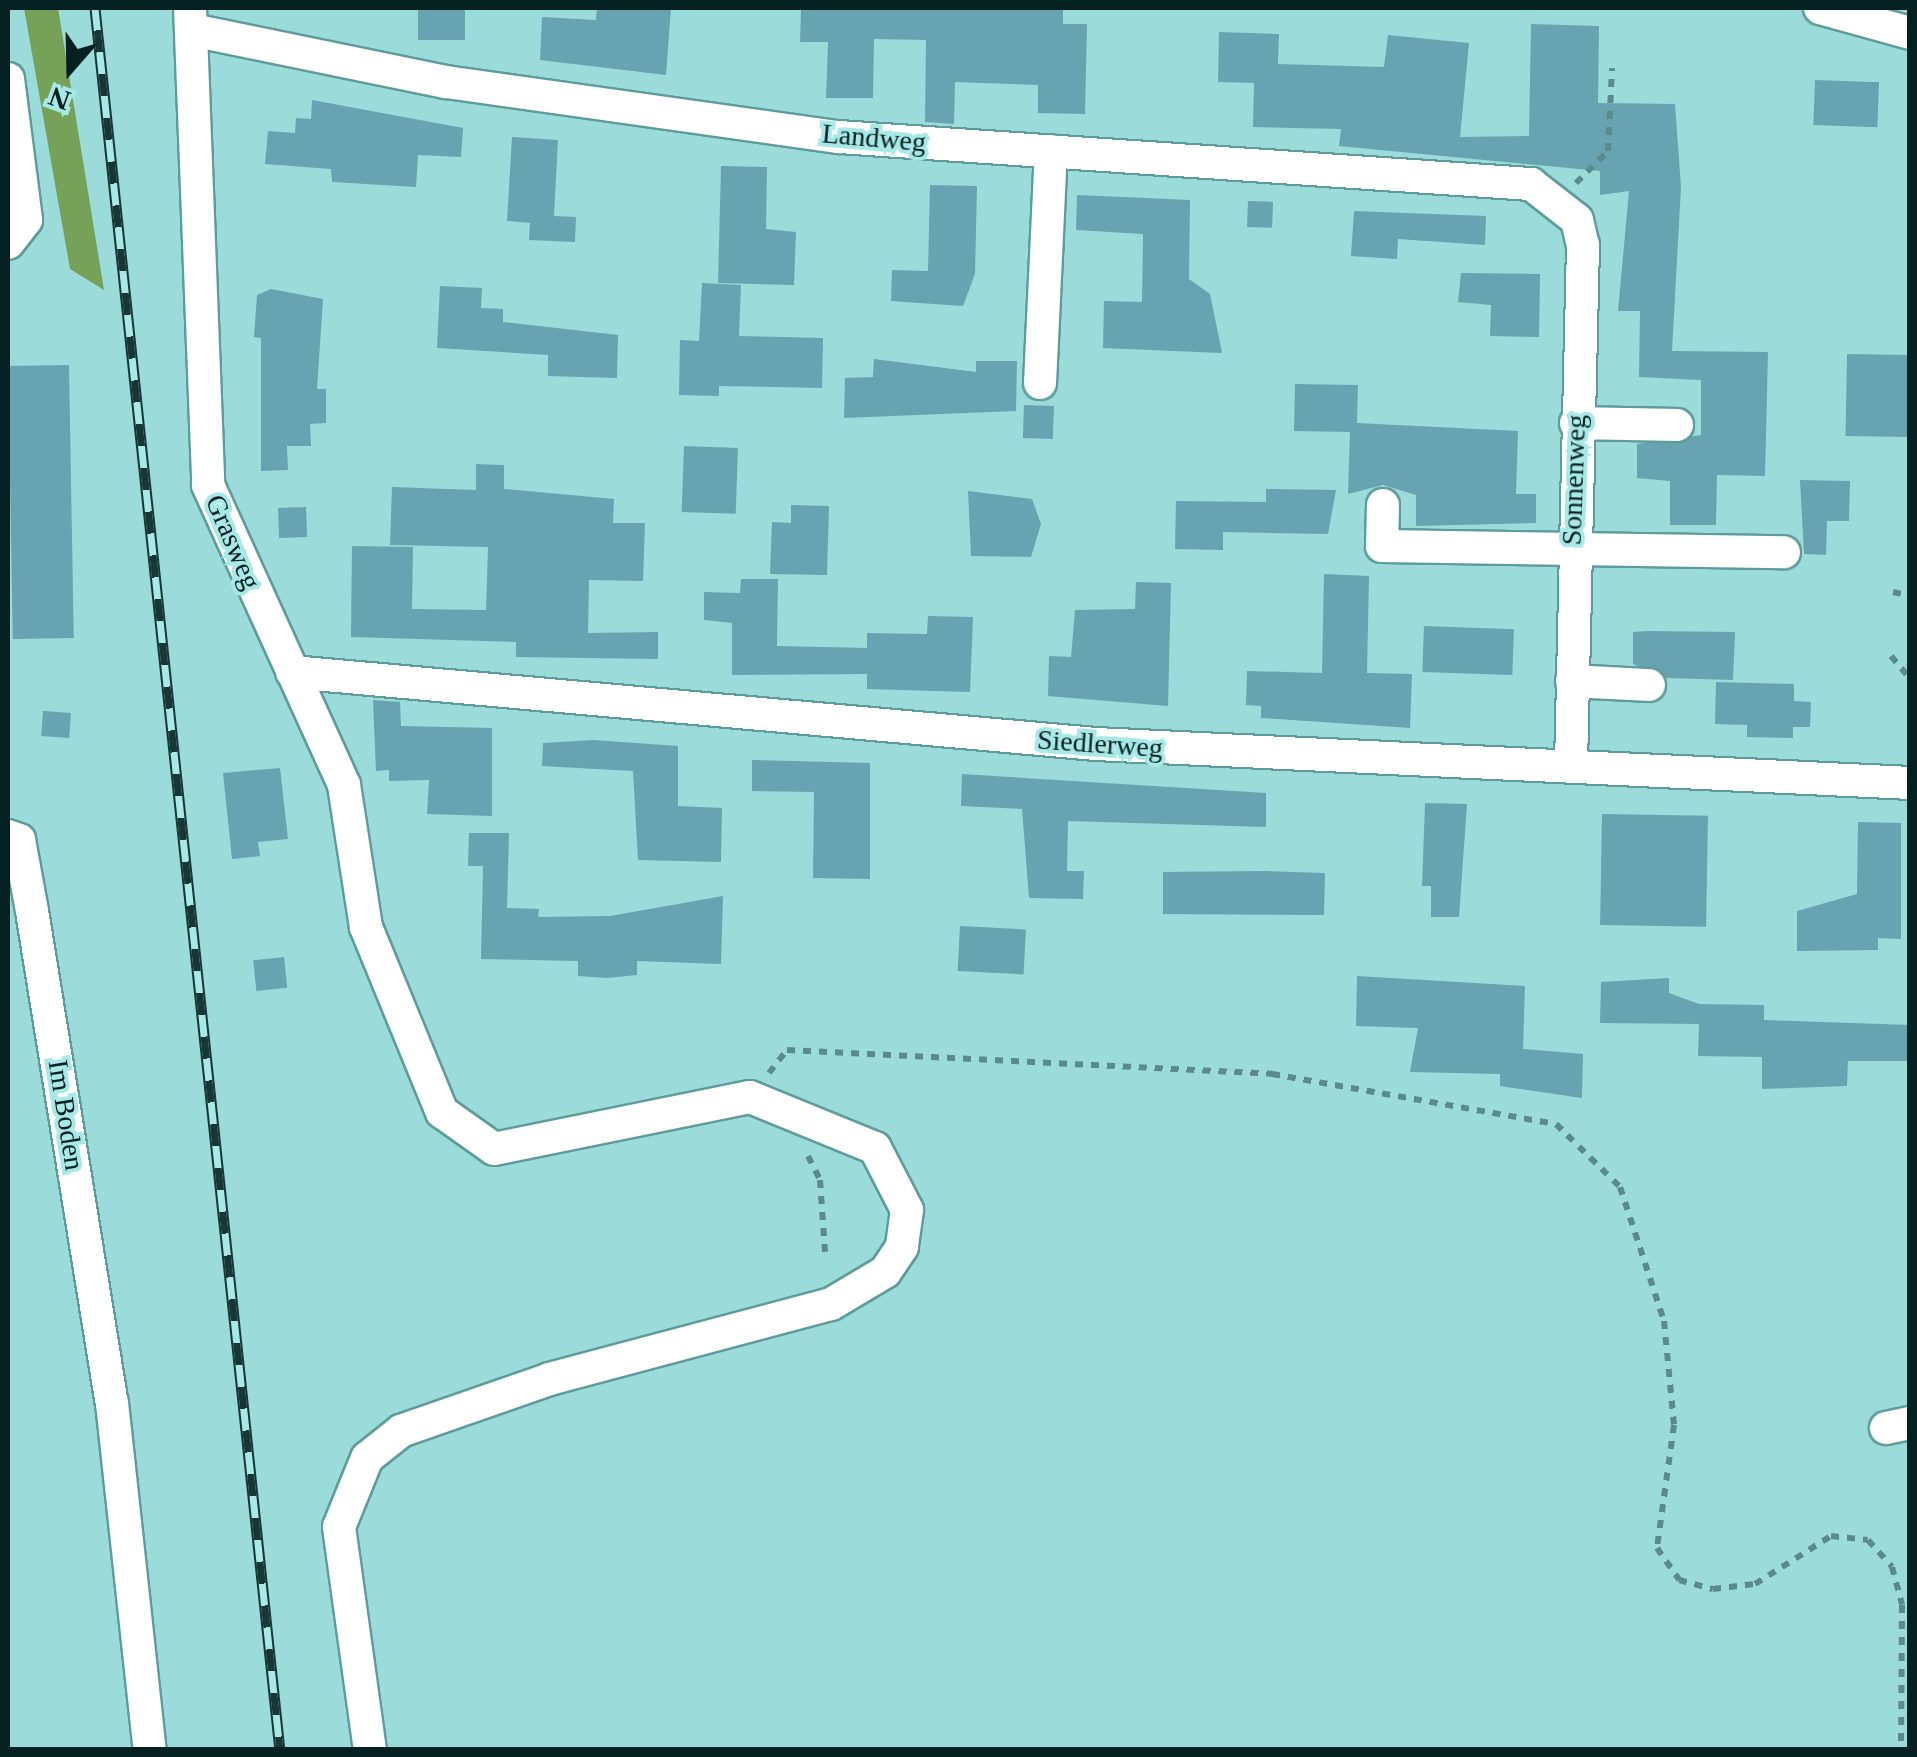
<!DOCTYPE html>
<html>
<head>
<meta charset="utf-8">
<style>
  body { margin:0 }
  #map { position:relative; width:1917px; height:1757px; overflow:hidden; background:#9bdbd9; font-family:"Times New Roman",serif }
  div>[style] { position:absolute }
  .forest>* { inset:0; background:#75a159 }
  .building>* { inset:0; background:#68a3b1; transform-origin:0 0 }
  .path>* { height:6px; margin-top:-3px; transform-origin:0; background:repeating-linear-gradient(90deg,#5a8a89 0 8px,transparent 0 16px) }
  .roads { filter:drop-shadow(2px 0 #5d9c9b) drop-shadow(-2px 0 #5d9c9b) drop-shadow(0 2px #5d9c9b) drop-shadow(0 -2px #5d9c9b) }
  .minor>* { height:32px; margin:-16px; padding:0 16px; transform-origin:16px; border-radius:16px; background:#fff }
  .rail>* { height:11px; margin-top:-5.5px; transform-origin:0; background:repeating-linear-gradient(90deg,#a8e8e6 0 22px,#173636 0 44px); box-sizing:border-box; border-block:2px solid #173636 }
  span { translate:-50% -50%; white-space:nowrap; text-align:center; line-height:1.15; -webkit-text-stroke:8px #a8e8e6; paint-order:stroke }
  .street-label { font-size:28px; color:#052020 }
  .frame { position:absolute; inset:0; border:10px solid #052020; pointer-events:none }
  .north { position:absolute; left:20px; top:20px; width:100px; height:100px; -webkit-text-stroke:8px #a8e8e6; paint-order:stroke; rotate:200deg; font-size:28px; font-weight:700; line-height:40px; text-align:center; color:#052020 }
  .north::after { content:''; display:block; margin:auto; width:35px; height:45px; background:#052020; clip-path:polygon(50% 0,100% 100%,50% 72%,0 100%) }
</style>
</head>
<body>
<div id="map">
  <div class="forest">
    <i style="clip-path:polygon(24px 8px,58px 8px,104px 290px,70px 269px)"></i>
  </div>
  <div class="building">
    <i style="left:418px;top:8px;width:47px;height:32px"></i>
    <i style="clip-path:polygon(597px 8px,671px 8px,666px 75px,540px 60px,542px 17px,596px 20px)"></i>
    <i style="clip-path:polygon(801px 8px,1063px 8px,1063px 24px,1087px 24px,1085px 114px,1038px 113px,1038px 85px,955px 82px,954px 124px,925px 122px,926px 40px,874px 39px,873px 98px,826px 98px,828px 42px,800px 42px)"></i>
    <i style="clip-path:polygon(1531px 24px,1599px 26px,1598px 103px,1675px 104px,1681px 187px,1672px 351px,1768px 352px,1765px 476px,1717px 475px,1716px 525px,1670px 525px,1670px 481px,1637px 478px,1637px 444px,1701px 435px,1701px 380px,1639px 377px,1640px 311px,1618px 311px,1629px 191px,1600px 195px,1600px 171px,1339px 146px,1341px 129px,1253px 127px,1254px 83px,1218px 82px,1219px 32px,1279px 34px,1278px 64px,1384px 67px,1388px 35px,1469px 43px,1460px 137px,1529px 136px)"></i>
    <i style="left:1815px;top:80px;width:64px;height:45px;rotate:2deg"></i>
    <i style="clip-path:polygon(312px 100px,463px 128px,461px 157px,418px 155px,416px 187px,332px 182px,331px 169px,265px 164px,268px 131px,295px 133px,296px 118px,311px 119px)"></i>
    <i style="clip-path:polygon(512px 137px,558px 140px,554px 216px,576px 217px,575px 242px,529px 240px,530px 223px,507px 221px)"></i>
    <i style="clip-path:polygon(721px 166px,767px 167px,766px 229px,796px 232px,794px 285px,718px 283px)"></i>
    <i style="clip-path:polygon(930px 185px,977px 186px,975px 274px,963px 306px,891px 301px,892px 270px,928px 271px)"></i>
    <i style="clip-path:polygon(1077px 195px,1190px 200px,1189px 279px,1210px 294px,1222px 353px,1103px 348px,1104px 301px,1142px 302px,1143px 234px,1076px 230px)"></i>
    <i style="left:1248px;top:201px;width:25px;height:26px;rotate:2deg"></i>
    <i style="clip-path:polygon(1354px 211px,1486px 216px,1485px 245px,1398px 239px,1397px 259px,1351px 256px)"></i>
    <i style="clip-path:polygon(1461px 273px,1540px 274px,1539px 337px,1490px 336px,1491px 305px,1458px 302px)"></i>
    <i style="clip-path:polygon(702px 283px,741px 285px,739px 336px,823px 338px,822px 388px,719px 386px,719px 396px,679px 395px,680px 340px,699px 341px)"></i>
    <i style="clip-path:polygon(440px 286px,482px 288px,481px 308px,503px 309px,503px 322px,618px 335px,617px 378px,548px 376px,548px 355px,437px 348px)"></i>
    <i style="clip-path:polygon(271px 289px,323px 299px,317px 389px,326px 389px,326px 423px,310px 424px,311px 446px,287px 446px,288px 470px,261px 471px,261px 338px,254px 337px,257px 295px)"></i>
    <i style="left:1847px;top:354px;width:62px;height:82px;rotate:1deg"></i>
    <i style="clip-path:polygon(874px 359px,976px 372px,976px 361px,1017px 361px,1016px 411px,844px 418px,845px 378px,873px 377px)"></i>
    <i style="left:69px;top:365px;width:273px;height:61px;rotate:89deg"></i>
    <i style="clip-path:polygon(1295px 384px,1358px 385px,1357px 423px,1518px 431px,1516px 494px,1536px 494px,1536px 523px,1416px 526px,1416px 495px,1383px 485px,1348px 494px,1350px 432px,1294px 431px)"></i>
    <i style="left:1024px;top:405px;width:30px;height:33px;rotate:2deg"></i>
    <i style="left:684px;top:446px;width:54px;height:66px;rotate:2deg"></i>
    <i style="clip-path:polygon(476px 464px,504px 465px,504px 489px,614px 499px,613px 523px,645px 523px,643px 581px,589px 580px,588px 633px,658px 632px,658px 659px,516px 657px,516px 642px,351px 637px,352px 546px,413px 547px,412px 609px,486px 610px,488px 547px,390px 545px,392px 487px,476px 490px)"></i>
    <i style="clip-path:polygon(1800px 480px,1850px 481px,1849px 521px,1827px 521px,1826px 555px,1804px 554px)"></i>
    <i style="clip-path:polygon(1266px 489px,1336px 490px,1328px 534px,1223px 532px,1223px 550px,1175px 549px,1176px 501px,1266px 502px)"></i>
    <i style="clip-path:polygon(968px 491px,1032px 499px,1041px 524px,1031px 557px,971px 556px)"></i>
    <i style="clip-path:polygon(791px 505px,829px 506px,827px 575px,770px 574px,772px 522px,791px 523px)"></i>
    <i style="left:306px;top:507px;width:30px;height:28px;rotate:88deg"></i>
    <i style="clip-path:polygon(1324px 574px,1369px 576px,1367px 673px,1412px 674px,1410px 728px,1261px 718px,1261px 706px,1246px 705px,1247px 671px,1322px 673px)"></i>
    <i style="clip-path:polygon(741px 579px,778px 579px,777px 646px,867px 648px,867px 633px,927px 634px,928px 616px,973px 617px,970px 692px,867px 689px,867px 674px,732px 675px,732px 623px,704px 620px,704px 592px,740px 593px)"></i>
    <i style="clip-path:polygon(1136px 582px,1171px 583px,1168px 706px,1048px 696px,1049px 656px,1071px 657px,1075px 610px,1135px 609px)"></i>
    <i style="left:1424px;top:626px;width:90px;height:46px;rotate:2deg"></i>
    <i style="clip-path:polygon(1646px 631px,1735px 632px,1733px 680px,1667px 678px,1633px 664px,1633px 632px)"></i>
    <i style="clip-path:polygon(1716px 682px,1794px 684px,1794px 701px,1811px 702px,1810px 727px,1793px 727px,1793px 738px,1747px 737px,1747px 725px,1715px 724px)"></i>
    <i style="clip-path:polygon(373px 700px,400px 702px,401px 726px,492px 728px,492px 816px,427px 814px,429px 780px,389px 781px,389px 770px,376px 771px)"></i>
    <i style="left:43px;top:711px;width:28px;height:25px;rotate:4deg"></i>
    <i style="clip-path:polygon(593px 740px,678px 746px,678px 806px,722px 808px,721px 862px,638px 860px,633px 771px,542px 766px,543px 743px)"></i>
    <i style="clip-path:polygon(752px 760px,870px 763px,870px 879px,813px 878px,814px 792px,752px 791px)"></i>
    <i style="clip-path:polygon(280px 768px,288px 839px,258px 842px,260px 856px,232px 859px,223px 773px)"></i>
    <i style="clip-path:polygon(962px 774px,1266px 793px,1266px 827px,1068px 821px,1067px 871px,1084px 871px,1083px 899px,1029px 898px,1022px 809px,961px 806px)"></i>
    <i style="clip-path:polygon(1425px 803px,1467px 804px,1459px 917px,1431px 917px,1431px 886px,1422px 886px)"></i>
    <i style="left:1602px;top:814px;width:106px;height:111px;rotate:1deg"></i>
    <i style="clip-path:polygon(1858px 822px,1901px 823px,1901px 939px,1878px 938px,1878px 950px,1797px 951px,1797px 911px,1857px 894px)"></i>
    <i style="clip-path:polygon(469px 833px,509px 833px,507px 908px,539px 909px,538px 917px,610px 916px,723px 896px,721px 964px,637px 961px,637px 975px,607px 978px,578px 976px,578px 961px,481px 959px,483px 866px,468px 866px)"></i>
    <i style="clip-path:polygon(1266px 871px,1325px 873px,1324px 915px,1163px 914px,1163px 872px)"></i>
    <i style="left:960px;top:926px;width:66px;height:45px;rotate:3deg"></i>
    <i style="left:284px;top:957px;width:31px;height:31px;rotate:84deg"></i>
    <i style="clip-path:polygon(1357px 976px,1525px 986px,1523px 1049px,1583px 1054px,1582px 1098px,1500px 1086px,1500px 1074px,1410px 1072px,1418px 1028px,1356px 1026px)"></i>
    <i style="clip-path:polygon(1669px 978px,1669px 993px,1699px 1004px,1764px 1005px,1764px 1020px,1910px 1025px,1910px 1061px,1848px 1061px,1847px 1086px,1762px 1089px,1762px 1057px,1698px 1056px,1699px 1024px,1600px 1023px,1601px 982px)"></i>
  </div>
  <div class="path">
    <i style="left:1576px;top:183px;width:45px;rotate:-45deg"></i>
    <i style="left:1608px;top:151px;width:83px;rotate:-87.2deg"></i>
    <i style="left:1893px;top:592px;width:17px;rotate:13deg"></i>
    <i style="left:1891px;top:656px;width:30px;rotate:50deg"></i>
    <i style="left:769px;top:1073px;width:29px;rotate:-52deg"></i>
    <i style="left:787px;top:1050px;width:486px;rotate:2.8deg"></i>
    <i style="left:1272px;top:1074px;width:288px;rotate:10deg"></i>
    <i style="left:1556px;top:1124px;width:90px;rotate:44.5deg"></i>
    <i style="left:1620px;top:1187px;width:141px;rotate:71.8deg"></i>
    <i style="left:1664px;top:1321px;width:104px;rotate:84.5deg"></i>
    <i style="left:1674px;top:1425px;width:124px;rotate:97.9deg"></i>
    <i style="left:1657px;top:1548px;width:39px;rotate:55deg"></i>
    <i style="left:1679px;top:1580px;width:35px;rotate:15deg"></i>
    <i style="left:1713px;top:1589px;width:42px;rotate:-6.8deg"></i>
    <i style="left:1755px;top:1584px;width:90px;rotate:-32.3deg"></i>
    <i style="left:1831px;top:1536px;width:37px;rotate:6deg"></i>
    <i style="left:1868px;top:1540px;width:36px;rotate:48deg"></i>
    <i style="left:1892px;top:1567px;width:39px;rotate:75deg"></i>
    <i style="left:1902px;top:1605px;width:145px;rotate:90.4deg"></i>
    <i style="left:808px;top:1156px;width:27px;rotate:63deg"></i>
    <i style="left:820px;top:1180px;width:72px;rotate:86deg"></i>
  </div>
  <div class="roads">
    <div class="minor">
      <i style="left:190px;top:8px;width:477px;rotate:87.8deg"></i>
      <i style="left:208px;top:485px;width:329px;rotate:65.6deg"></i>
      <i style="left:344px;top:785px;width:144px;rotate:81.2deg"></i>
      <i style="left:366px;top:927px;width:200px;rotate:67.7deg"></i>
      <i style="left:442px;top:1112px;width:64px;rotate:35.4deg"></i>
      <i style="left:494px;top:1149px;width:261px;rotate:-11.5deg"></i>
      <i style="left:750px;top:1097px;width:135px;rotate:22.2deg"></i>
      <i style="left:875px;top:1148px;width:70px;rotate:62.7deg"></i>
      <i style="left:907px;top:1210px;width:37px;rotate:98deg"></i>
      <i style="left:902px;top:1247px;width:30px;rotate:124deg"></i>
      <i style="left:885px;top:1272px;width:63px;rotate:149.3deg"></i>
      <i style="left:831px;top:1304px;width:291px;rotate:165.1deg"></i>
      <i style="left:550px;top:1379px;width:158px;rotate:160.8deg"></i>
      <i style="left:401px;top:1431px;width:43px;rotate:141.5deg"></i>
      <i style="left:367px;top:1458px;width:74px;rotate:112.1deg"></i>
      <i style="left:339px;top:1527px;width:225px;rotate:82.1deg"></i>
      <i style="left:1820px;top:8px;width:93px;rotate:15.5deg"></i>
      <i style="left:192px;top:30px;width:259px;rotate:11.6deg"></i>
      <i style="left:446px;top:82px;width:397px;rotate:8deg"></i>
      <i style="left:839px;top:137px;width:694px;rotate:3.89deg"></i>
      <i style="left:1531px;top:184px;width:58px;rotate:38deg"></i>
      <i style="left:1577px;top:220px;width:26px;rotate:77deg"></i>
      <i style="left:1583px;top:245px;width:522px;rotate:91.32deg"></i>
      <i style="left:8px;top:79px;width:142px;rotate:82.7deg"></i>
      <i style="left:26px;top:220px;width:29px;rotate:128deg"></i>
      <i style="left:1040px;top:383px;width:232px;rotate:-87.3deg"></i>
      <i style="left:1576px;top:423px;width:101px;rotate:1.1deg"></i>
      <i style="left:1383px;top:505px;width:41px;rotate:91.4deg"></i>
      <i style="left:1382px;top:546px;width:402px;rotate:0.9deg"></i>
      <i style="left:292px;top:672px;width:807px;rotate:5.12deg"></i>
      <i style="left:1096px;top:744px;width:815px;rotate:2.74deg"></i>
      <i style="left:1572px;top:681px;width:77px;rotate:3deg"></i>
      <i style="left:8px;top:836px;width:12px;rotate:20deg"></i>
      <i style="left:19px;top:840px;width:72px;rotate:79.6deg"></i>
      <i style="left:32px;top:911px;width:498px;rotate:80.8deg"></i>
      <i style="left:112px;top:1403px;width:349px;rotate:83.8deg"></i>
      <i style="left:1886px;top:1428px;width:25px;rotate:-12deg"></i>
    </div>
  </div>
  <div class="rail">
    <i style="left:95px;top:8px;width:1752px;rotate:83.94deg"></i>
  </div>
  <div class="street-label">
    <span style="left:874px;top:138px;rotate:5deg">Landweg</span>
    <span style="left:1574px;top:480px;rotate:-88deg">Sonnenweg</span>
    <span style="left:233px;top:542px;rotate:67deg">Grasweg</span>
    <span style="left:1100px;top:744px;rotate:4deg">Siedlerweg</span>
    <span style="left:66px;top:1115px;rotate:81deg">Im Boden</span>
  </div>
  <div class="frame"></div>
  <div class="north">N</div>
</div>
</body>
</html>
